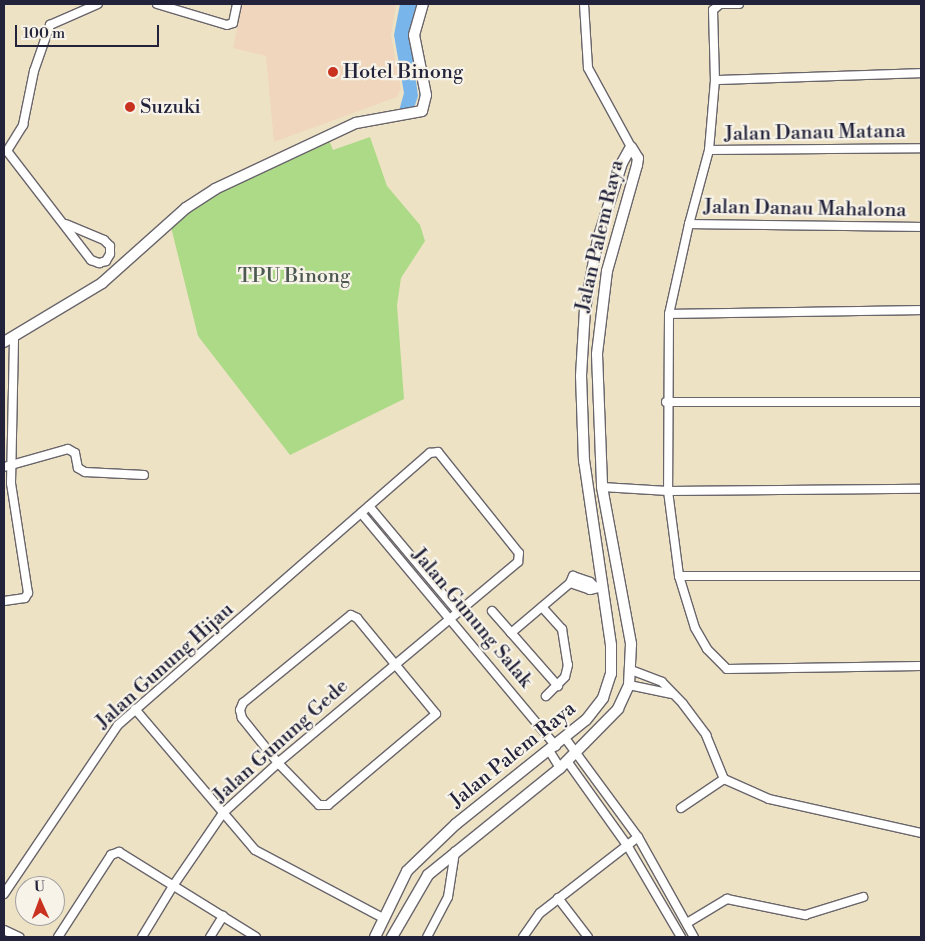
<!DOCTYPE html>
<html>
<head>
<meta charset="utf-8">
<style>
  body { margin:0 }
  #map { position:relative; width:925px; height:941px; overflow:hidden; background:#eee2c5; font-family:"Libre Bodoni",serif }
  div>[style] { position:absolute }
  .built>* { inset:0; background:#efd6bc }
  .green>* { inset:0; background:#acda87 }
  .water>* { inset:0; background:#78b5ea }
  .roads { filter:drop-shadow(1px 0 #69656b) drop-shadow(-1px 0 #69656b) drop-shadow(0 1px #69656b) drop-shadow(0 -1px #69656b) }
  .minor>* { height:8px; margin:-4px; padding:0 4px; transform-origin:4px; border-radius:4px; background:#fff }
  .tertiary>* { height:10px; margin:-5px; padding:0 5px; transform-origin:5px; border-radius:5px; background:#fff }
  .dots>* { width:14px; height:14px; translate:-50% -50%; box-sizing:border-box; border:2px solid #f7f3e8; border-radius:50% }
  span { translate:-50% -50%; white-space:nowrap; text-align:center; line-height:1.15; -webkit-text-stroke:4.5px #f7f3e8; paint-order:stroke }
  .poi-label { font-size:20px; color:#22223b }
  .left { translate:0 -50%; text-align:left }
  .street-label { font-size:20px; color:#22223b }
  .park-label { font-size:20px; color:#4b5952 }
  .frame { position:absolute; inset:0; border:5px solid #22223b; pointer-events:none }
  .north { position:absolute; left:15px; top:876px; width:50px; height:50px; box-sizing:border-box; background:#f7f3e8; border:1px solid #a29fa3; border-radius:50%; rotate:358deg; font-size:14px; font-weight:700; line-height:20px; text-align:center; color:#22223b }
  .north::after { content:''; display:block; margin:auto; width:18px; height:22px; background:#c8321e; clip-path:polygon(50% 0,100% 100%,50% 72%,0 100%) }
  .scale { position:absolute; left:15px; top:25px; width:144px; height:22px; box-sizing:border-box; border:2px solid #22223b; border-top:0; padding-left:6px; font-size:15px; line-height:18px; white-space:nowrap; color:#22223b; -webkit-text-stroke:4px #f7f3e8; paint-order:stroke }
</style>
</head>
<body>
<div id="map">
  <div class="built">
    <i style="clip-path:polygon(242px 4px,396px 4px,391px 35px,401px 89px,397px 97px,274px 142px,266px 56px,233px 48px)"></i>
  </div>
  <div class="green">
    <i style="clip-path:polygon(370px 137px,387px 186px,420px 225px,425px 241px,401px 278px,397px 305px,404px 399px,290px 455px,198px 336px,171px 227px,201px 202px,329px 140px,333px 150px)"></i>
  </div>
  <div class="water">
    <i style="clip-path:polygon(400px 4px,417px 4px,410px 37px,418px 96px,413px 111px,399px 111px,404px 93px,394px 35px)"></i>
  </div>
  <div class="roads">
    <div class="minor">
      <i style="left:157px;top:4px;width:73px;rotate:16.7deg"></i>
      <i style="left:227px;top:25px;width:6px;rotate:-18deg"></i>
      <i style="left:233px;top:23px;width:19px;rotate:-78deg"></i>
      <i style="left:584px;top:4px;width:64px;rotate:86.4deg"></i>
      <i style="left:588px;top:68px;width:90px;rotate:61.4deg"></i>
      <i style="left:739px;top:4px;width:19px;rotate:180deg"></i>
      <i style="left:720px;top:4px;width:9px;rotate:139deg"></i>
      <i style="left:713px;top:10px;width:70px;rotate:88.4deg"></i>
      <i style="left:715px;top:80px;width:70px;rotate:94.9deg"></i>
      <i style="left:709px;top:150px;width:77px;rotate:105.1deg"></i>
      <i style="left:689px;top:224px;width:92px;rotate:102.5deg"></i>
      <i style="left:669px;top:314px;width:177px;rotate:90.3deg"></i>
      <i style="left:668px;top:491px;width:86px;rotate:82.6deg"></i>
      <i style="left:679px;top:576px;width:54px;rotate:72.9deg"></i>
      <i style="left:695px;top:628px;width:24px;rotate:60deg"></i>
      <i style="left:707px;top:649px;width:28px;rotate:45deg"></i>
      <i style="left:727px;top:669px;width:194px;rotate:-0.9deg"></i>
      <i style="left:715px;top:80px;width:206px;rotate:-1.9deg"></i>
      <i style="left:709px;top:150px;width:212px;rotate:-0.5deg"></i>
      <i style="left:4px;top:151px;width:3px"></i>
      <i style="left:7px;top:151px;width:31px;rotate:-58deg"></i>
      <i style="left:23px;top:125px;width:55px;rotate:-78.5deg"></i>
      <i style="left:34px;top:71px;width:49px;rotate:-70.8deg"></i>
      <i style="left:50px;top:25px;width:52px;rotate:-23.6deg"></i>
      <i style="left:7px;top:151px;width:138px;rotate:52.4deg"></i>
      <i style="left:91px;top:260px;width:9px;rotate:21deg"></i>
      <i style="left:99px;top:263px;width:7px;rotate:-16deg"></i>
      <i style="left:106px;top:261px;width:8px;rotate:-60deg"></i>
      <i style="left:110px;top:254px;width:8px;rotate:-90deg"></i>
      <i style="left:110px;top:246px;width:8px;rotate:-135deg"></i>
      <i style="left:104px;top:240px;width:41px;rotate:-157.2deg"></i>
      <i style="left:689px;top:224px;width:232px;rotate:0.7deg"></i>
      <i style="left:669px;top:314px;width:252px;rotate:-0.9deg"></i>
      <i style="left:666px;top:402px;width:255px"></i>
      <i style="left:4px;top:467px;width:66px;rotate:-15.7deg"></i>
      <i style="left:68px;top:449px;width:8px;rotate:30deg"></i>
      <i style="left:75px;top:453px;width:15px;rotate:79deg"></i>
      <i style="left:78px;top:468px;width:8px;rotate:30deg"></i>
      <i style="left:85px;top:472px;width:59px;rotate:2.9deg"></i>
      <i style="left:602px;top:487px;width:66px;rotate:3.5deg"></i>
      <i style="left:668px;top:491px;width:253px;rotate:-0.5deg"></i>
      <i style="left:369px;top:506px;width:138px;rotate:50deg"></i>
      <i style="left:361px;top:513px;width:304px;rotate:50.1deg"></i>
      <i style="left:679px;top:576px;width:242px"></i>
      <i style="left:570px;top:583px;width:21px;rotate:19deg"></i>
      <i style="left:590px;top:590px;width:9px;rotate:-13deg"></i>
      <i style="left:4px;top:601px;width:21px;rotate:-8deg"></i>
      <i style="left:25px;top:598px;width:6px;rotate:-59deg"></i>
      <i style="left:28px;top:593px;width:111px;rotate:-98.8deg"></i>
      <i style="left:11px;top:483px;width:146px;rotate:-88.8deg"></i>
      <i style="left:542px;top:607px;width:30px;rotate:48deg"></i>
      <i style="left:562px;top:629px;width:36px;rotate:81deg"></i>
      <i style="left:568px;top:665px;width:12px;rotate:104deg"></i>
      <i style="left:565px;top:677px;width:27px;rotate:135deg"></i>
      <i style="left:492px;top:611px;width:100px;rotate:48.7deg"></i>
      <i style="left:351px;top:615px;width:7px;rotate:27deg"></i>
      <i style="left:357px;top:618px;width:124px;rotate:50.5deg"></i>
      <i style="left:436px;top:714px;width:141px;rotate:139.9deg"></i>
      <i style="left:328px;top:805px;width:9px;rotate:180deg"></i>
      <i style="left:319px;top:805px;width:59px;rotate:-134.3deg"></i>
      <i style="left:278px;top:763px;width:58px;rotate:-128.7deg"></i>
      <i style="left:242px;top:718px;width:8px;rotate:-104deg"></i>
      <i style="left:240px;top:710px;width:8px;rotate:-67deg"></i>
      <i style="left:243px;top:703px;width:139px;rotate:-39.2deg"></i>
      <i style="left:511px;top:633px;width:77px;rotate:-40.3deg"></i>
      <i style="left:570px;top:583px;width:8px;rotate:-67deg"></i>
      <i style="left:573px;top:576px;width:18px;rotate:19deg"></i>
      <i style="left:590px;top:582px;width:9px;rotate:41deg"></i>
      <i style="left:631px;top:670px;width:33px;rotate:21deg"></i>
      <i style="left:662px;top:682px;width:30px;rotate:46deg"></i>
      <i style="left:683px;top:704px;width:39px;rotate:53deg"></i>
      <i style="left:706px;top:735px;width:48px;rotate:67.8deg"></i>
      <i style="left:724px;top:779px;width:49px;rotate:24deg"></i>
      <i style="left:769px;top:799px;width:156px;rotate:12.6deg"></i>
      <i style="left:629px;top:685px;width:44px;rotate:11.8deg"></i>
      <i style="left:135px;top:709px;width:185px;rotate:49.6deg"></i>
      <i style="left:255px;top:850px;width:145px;rotate:28deg"></i>
      <i style="left:565px;top:738px;width:123px;rotate:53.6deg"></i>
      <i style="left:638px;top:837px;width:115px;rotate:60.8deg"></i>
      <i style="left:550px;top:752px;width:19px;rotate:58deg"></i>
      <i style="left:567px;top:761px;width:103px;rotate:54.5deg"></i>
      <i style="left:627px;top:845px;width:107px;rotate:59.6deg"></i>
      <i style="left:681px;top:808px;width:52px;rotate:-34deg"></i>
      <i style="left:4px;top:894px;width:204px;rotate:-56deg"></i>
      <i style="left:118px;top:725px;width:414px;rotate:-41.1deg"></i>
      <i style="left:430px;top:453px;width:8px;rotate:-7deg"></i>
      <i style="left:438px;top:452px;width:129px;rotate:51.3deg"></i>
      <i style="left:519px;top:553px;width:9px;rotate:96deg"></i>
      <i style="left:518px;top:562px;width:313px;rotate:140.1deg"></i>
      <i style="left:278px;top:763px;width:74px;rotate:137.7deg"></i>
      <i style="left:223px;top:813px;width:88px;rotate:124.4deg"></i>
      <i style="left:173px;top:886px;width:60px;rotate:121.3deg"></i>
      <i style="left:558px;top:898px;width:49px;rotate:52.4deg"></i>
      <i style="left:687px;top:923px;width:47px;rotate:-31deg"></i>
      <i style="left:727px;top:899px;width:80px;rotate:11.6deg"></i>
      <i style="left:805px;top:915px;width:61px;rotate:-17.2deg"></i>
      <i style="left:4px;top:930px;width:17px;rotate:25deg"></i>
      <i style="left:58px;top:937px;width:98px;rotate:-57.1deg"></i>
      <i style="left:111px;top:855px;width:9px;rotate:-21deg"></i>
      <i style="left:119px;top:852px;width:161px;rotate:31.8deg"></i>
      <i style="left:210px;top:937px;width:25px;rotate:-58deg"></i>
      <i style="left:427px;top:937px;width:45px;rotate:-62.3deg"></i>
      <i style="left:448px;top:897px;width:46px;rotate:-81.2deg"></i>
      <i style="left:523px;top:937px;width:29px;rotate:-55deg"></i>
      <i style="left:540px;top:913px;width:124px;rotate:-37.8deg"></i>
    </div>
    <div class="tertiary">
      <i style="left:4px;top:342px;width:114px;rotate:-31deg"></i>
      <i style="left:102px;top:283px;width:113px;rotate:-41.8deg"></i>
      <i style="left:186px;top:208px;width:35px;rotate:-33deg"></i>
      <i style="left:215px;top:189px;width:156px;rotate:-25.1deg"></i>
      <i style="left:356px;top:123px;width:67px;rotate:-10.3deg"></i>
      <i style="left:422px;top:111px;width:16px;rotate:-76deg"></i>
      <i style="left:426px;top:95px;width:61px;rotate:-101.3deg"></i>
      <i style="left:414px;top:35px;width:32px;rotate:-74deg"></i>
      <i style="left:375px;top:937px;width:73px;rotate:-64.1deg"></i>
      <i style="left:407px;top:871px;width:68px;rotate:-43.8deg"></i>
      <i style="left:456px;top:824px;width:166px;rotate:-38.7deg"></i>
      <i style="left:586px;top:720px;width:28px;rotate:-52deg"></i>
      <i style="left:603px;top:698px;width:25px;rotate:-72deg"></i>
      <i style="left:611px;top:674px;width:29px;rotate:-90deg"></i>
      <i style="left:611px;top:645px;width:186px;rotate:-98.3deg"></i>
      <i style="left:584px;top:461px;width:85px;rotate:-92deg"></i>
      <i style="left:581px;top:376px;width:67px;rotate:-86.6deg"></i>
      <i style="left:585px;top:309px;width:71px;rotate:-79.5deg"></i>
      <i style="left:598px;top:239px;width:80px;rotate:-72.5deg"></i>
      <i style="left:622px;top:163px;width:18px;rotate:-61deg"></i>
      <i style="left:631px;top:147px;width:13px;rotate:58deg"></i>
      <i style="left:638px;top:158px;width:7px;rotate:98deg"></i>
      <i style="left:637px;top:165px;width:110px;rotate:105.8deg"></i>
      <i style="left:607px;top:271px;width:84px;rotate:96.9deg"></i>
      <i style="left:597px;top:354px;width:133px;rotate:87.8deg"></i>
      <i style="left:602px;top:487px;width:160px;rotate:79.5deg"></i>
      <i style="left:631px;top:644px;width:41px;rotate:92.8deg"></i>
      <i style="left:629px;top:685px;width:26px;rotate:115deg"></i>
      <i style="left:618px;top:709px;width:83px;rotate:134.5deg"></i>
      <i style="left:560px;top:768px;width:170px;rotate:141deg"></i>
      <i style="left:428px;top:875px;width:72px;rotate:120.1deg"></i>
    </div>
  </div>
  <div class="dots">
    <i style="left:333px;top:72px;background:#c8321e"></i>
    <i style="left:130px;top:107px;background:#c8321e"></i>
  </div>
  <div class="poi-label">
    <span class="left" style="left:343px;top:72px">Hotel Binong</span>
    <span class="left" style="left:140px;top:107px">Suzuki</span>
  </div>
  <div class="street-label">
    <span style="left:815px;top:133px;rotate:-1deg">Jalan Danau Matana</span>
    <span style="left:805px;top:209px;rotate:1deg">Jalan Danau Mahalona</span>
    <span style="left:600px;top:236px;rotate:-77deg">Jalan Palem Raya</span>
    <span style="left:472px;top:618px;rotate:50deg">Jalan Gunung Salak</span>
    <span style="left:165px;top:666px;rotate:-42deg">Jalan Gunung Hijau</span>
    <span style="left:281px;top:741px;rotate:-42deg">Jalan Gunung Gede</span>
    <span style="left:513px;top:755px;rotate:-39deg">Jalan Palem Raya</span>
  </div>
  <div class="park-label">
    <span style="left:294px;top:276px">TPU Binong</span>
  </div>
  <div class="frame"></div>
  <div class="north">U</div>
  <div class="scale">100 m</div>
</div>
</body>
</html>
